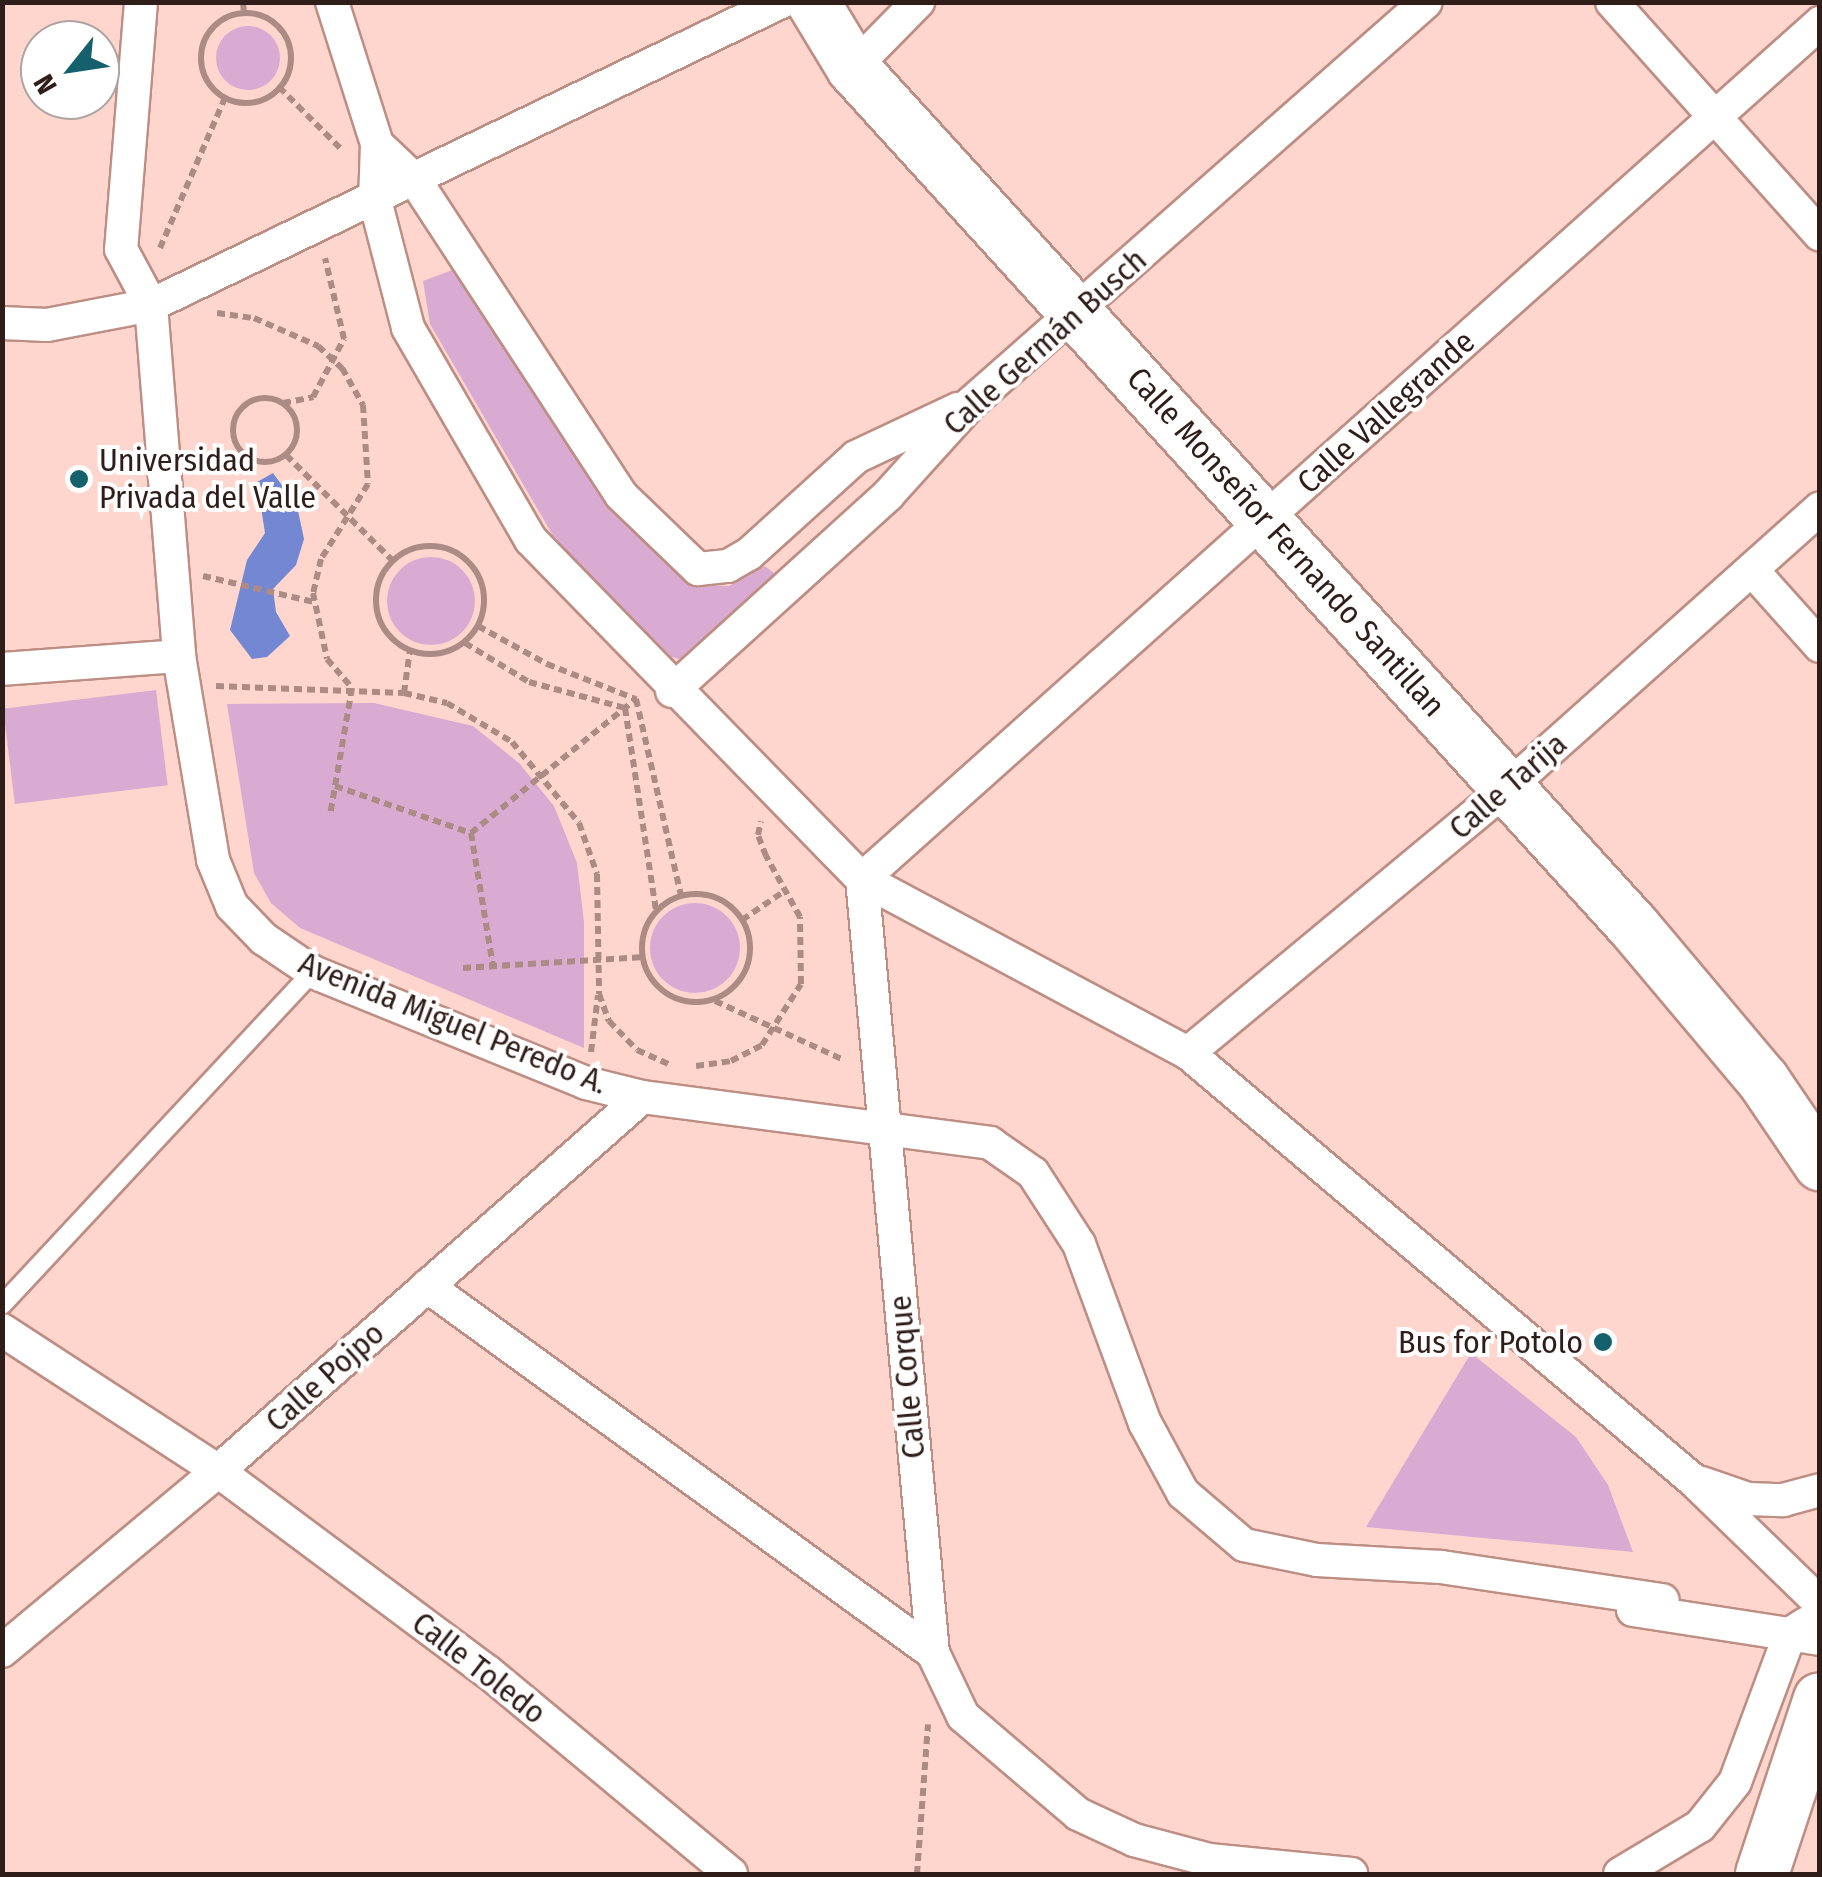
<!DOCTYPE html>
<html>
<head>
<meta charset="utf-8">
<style>
  body { margin:0 }
  #map { position:relative; width:1822px; height:1877px; overflow:hidden; background:#ffd6cd; font-family:"Fira Sans Condensed",sans-serif }
  div>[style] { position:absolute }
  .green>* { inset:0; background:#daabd2; transform-origin:0 0 }
  .round { border-radius:50% }
  .water>* { inset:0; background:#7387d3 }
  .path>* { height:6px; margin-top:-3px; transform-origin:0; background:repeating-linear-gradient(90deg,#ab8b84 0 8px,transparent 0 13px) }
  .path>.ring { margin:-3px; padding:0; box-sizing:content-box; background:none; border:6px solid #ab8b84; border-radius:50% }
  .roads { filter:drop-shadow(2px 0 #bd8e84) drop-shadow(-2px 0 #bd8e84) drop-shadow(0 2px #bd8e84) drop-shadow(0 -2px #bd8e84) }
  .service>* { height:18px; margin:-9px; padding:0 9px; transform-origin:9px; border-radius:9px; background:#fff }
  .minor>* { height:32px; margin:-16px; padding:0 16px; transform-origin:16px; border-radius:16px; background:#fff }
  .primary>* { height:52px; margin:-26px; padding:0 26px; transform-origin:26px; border-radius:26px; background:#fff }
  .dots>* { width:28px; height:28px; translate:-50% -50%; box-sizing:border-box; border:5px solid #fff; border-radius:50% }
  span { translate:-50% -50%; white-space:nowrap; text-align:center; line-height:1.15; -webkit-text-stroke:8px #fff; paint-order:stroke }
  .street-label { font-size:32px; color:#2f1d19 }
  .poi-label { font-size:32px; color:#2f1d19 }
  .left { translate:0 -50%; text-align:left }
  .right { translate:-100% -50%; text-align:right }
  .frame { position:absolute; inset:0; border:5px solid #2f1d19; pointer-events:none }
  .north { position:absolute; left:20px; top:20px; width:100px; height:100px; box-sizing:border-box; background:#fff; border:2px solid #aca5a3; border-radius:50%; rotate:240deg; font-size:28px; font-weight:700; line-height:40px; text-align:center; color:#2f1d19 }
  .north::after { content:''; display:block; margin:auto; width:35px; height:45px; background:#15606d; clip-path:polygon(50% 0,100% 100%,50% 72%,0 100%) }
</style>
</head>
<body>
<div id="map">
  <div class="green">
    <i class="round" style="left:216px;top:26px;width:64px;height:64px"></i>
    <i style="clip-path:polygon(455px 269px,581px 466px,688px 584px,729px 586px,765px 566px,779px 577px,683px 660px,657px 653px,552px 534px,430px 324px,423px 281px)"></i>
    <i class="round" style="left:387px;top:557px;width:88px;height:88px"></i>
    <i style="left:156px;top:690px;width:96px;height:154px;rotate:83deg"></i>
    <i style="clip-path:polygon(374px 703px,473px 726px,519px 763px,554px 806px,577px 863px,584px 922px,584px 1048px,300px 928px,271px 903px,254px 873px,227px 704px)"></i>
    <i class="round" style="left:650px;top:903px;width:90px;height:90px"></i>
    <i style="clip-path:polygon(1471px 1353px,1576px 1437px,1608px 1485px,1633px 1552px,1366px 1527px)"></i>
  </div>
  <div class="water">
    <i style="clip-path:polygon(273px 473px,297px 506px,304px 539px,296px 565px,273px 589px,276px 612px,290px 636px,267px 657px,252px 659px,230px 630px,247px 560px,265px 533px,257px 482px)"></i>
  </div>
  <div class="path">
    <i style="left:243px;top:2px;width:11px;rotate:85deg"></i>
    <i class="ring" style="left:201px;top:13px;width:84px;height:84px"></i>
    <i style="left:279px;top:87px;width:89px;rotate:45deg"></i>
    <i style="left:160px;top:248px;width:163px;rotate:-66.6deg"></i>
    <i style="left:217px;top:313px;width:37px;rotate:8deg"></i>
    <i style="left:254px;top:318px;width:70px;rotate:23.6deg"></i>
    <i style="left:318px;top:346px;width:33px;rotate:43deg"></i>
    <i style="left:342px;top:368px;width:43px;rotate:60.4deg"></i>
    <i style="left:363px;top:405px;width:79px;rotate:86.4deg"></i>
    <i style="left:368px;top:484px;width:89px;rotate:122.1deg"></i>
    <i style="left:321px;top:559px;width:35px;rotate:103deg"></i>
    <i style="left:313px;top:593px;width:67px;rotate:78deg"></i>
    <i style="left:327px;top:659px;width:38px;rotate:49deg"></i>
    <i style="left:352px;top:688px;width:129px;rotate:99.8deg"></i>
    <i class="ring" style="left:233px;top:398px;width:58px;height:58px"></i>
    <i style="left:283px;top:403px;width:31px;rotate:-11deg"></i>
    <i style="left:313px;top:397px;width:66px;rotate:-61.9deg"></i>
    <i style="left:344px;top:339px;width:83px;rotate:-103.2deg"></i>
    <i style="left:286px;top:455px;width:149px;rotate:44.7deg"></i>
    <i class="ring" style="left:376px;top:546px;width:102px;height:102px"></i>
    <i style="left:203px;top:576px;width:114px;rotate:13.2deg"></i>
    <i style="left:478px;top:626px;width:79px;rotate:28.8deg"></i>
    <i style="left:547px;top:664px;width:96px;rotate:21.5deg"></i>
    <i style="left:636px;top:699px;width:202px;rotate:77.1deg"></i>
    <i style="left:465px;top:643px;width:75px;rotate:31.4deg"></i>
    <i style="left:529px;top:682px;width:99px;rotate:15.2deg"></i>
    <i style="left:625px;top:708px;width:204px;rotate:81.3deg"></i>
    <i style="left:216px;top:686px;width:188px;rotate:2.1deg"></i>
    <i style="left:404px;top:693px;width:44px;rotate:13.1deg"></i>
    <i style="left:447px;top:703px;width:76px;rotate:31deg"></i>
    <i style="left:512px;top:742px;width:105px;rotate:50.4deg"></i>
    <i style="left:579px;top:823px;width:54px;rotate:70.6deg"></i>
    <i style="left:597px;top:874px;width:120px;rotate:89deg"></i>
    <i style="left:599px;top:994px;width:29px;rotate:70deg"></i>
    <i style="left:609px;top:1021px;width:40px;rotate:46deg"></i>
    <i style="left:637px;top:1050px;width:35px;rotate:24deg"></i>
    <i style="left:404px;top:693px;width:43px;rotate:-82.1deg"></i>
    <i style="left:335px;top:786px;width:144px;rotate:19.1deg"></i>
    <i style="left:471px;top:833px;width:135px;rotate:80.6deg"></i>
    <i style="left:471px;top:833px;width:214px;rotate:-39.1deg"></i>
    <i class="ring" style="left:642px;top:894px;width:102px;height:102px"></i>
    <i style="left:742px;top:920px;width:53px;rotate:-34.3deg"></i>
    <i style="left:463px;top:968px;width:178px;rotate:-3.5deg"></i>
    <i style="left:715px;top:1001px;width:142px;rotate:24.6deg"></i>
    <i style="left:591px;top:1052px;width:57px;rotate:-83deg"></i>
    <i style="left:696px;top:1066px;width:35px;rotate:-8deg"></i>
    <i style="left:731px;top:1061px;width:35px;rotate:-27deg"></i>
    <i style="left:762px;top:1045px;width:72px;rotate:-57.4deg"></i>
    <i style="left:801px;top:984px;width:67px;rotate:-90.9deg"></i>
    <i style="left:800px;top:917px;width:70px;rotate:-119.1deg"></i>
    <i style="left:766px;top:856px;width:22px;rotate:-111deg"></i>
    <i style="left:758px;top:835px;width:14px;rotate:-78deg"></i>
    <i style="left:917px;top:1874px;width:150px;rotate:-85.8deg"></i>
  </div>
  <div class="roads">
    <div class="service">
      <i style="left:2px;top:1305px;width:456px;rotate:-47deg"></i>
    </div>
    <div class="minor">
      <i style="left:141px;top:2px;width:248px;rotate:94.6deg"></i>
      <i style="left:121px;top:249px;width:64px;rotate:61.8deg"></i>
      <i style="left:151px;top:305px;width:352px;rotate:85.4deg"></i>
      <i style="left:179px;top:656px;width:207px;rotate:80.5deg"></i>
      <i style="left:213px;top:860px;width:50px;rotate:67.6deg"></i>
      <i style="left:232px;top:906px;width:46px;rotate:45.9deg"></i>
      <i style="left:264px;top:939px;width:59px;rotate:34deg"></i>
      <i style="left:313px;top:972px;width:295px;rotate:22.1deg"></i>
      <i style="left:586px;top:1083px;width:58px;rotate:14deg"></i>
      <i style="left:642px;top:1097px;width:351px;rotate:7.5deg"></i>
      <i style="left:990px;top:1143px;width:52px;rotate:34.9deg"></i>
      <i style="left:1033px;top:1173px;width:85px;rotate:57.1deg"></i>
      <i style="left:1079px;top:1244px;width:191px;rotate:69.8deg"></i>
      <i style="left:1145px;top:1423px;width:80px;rotate:61.5deg"></i>
      <i style="left:1183px;top:1493px;width:80px;rotate:40.4deg"></i>
      <i style="left:1244px;top:1545px;width:75px;rotate:11.6deg"></i>
      <i style="left:1317px;top:1560px;width:124px;rotate:3.2deg"></i>
      <i style="left:1441px;top:1567px;width:224px;rotate:8.5deg"></i>
      <i style="left:332px;top:2px;width:149px;rotate:72.4deg"></i>
      <i style="left:377px;top:144px;width:56px;rotate:92deg"></i>
      <i style="left:375px;top:200px;width:132px;rotate:75.5deg"></i>
      <i style="left:408px;top:328px;width:245px;rotate:59.9deg"></i>
      <i style="left:531px;top:540px;width:474px;rotate:45.7deg"></i>
      <i style="left:862px;top:879px;width:370px;rotate:28.1deg"></i>
      <i style="left:1188px;top:1053px;width:661px;rotate:40.22deg"></i>
      <i style="left:1693px;top:1480px;width:177px;rotate:44.1deg"></i>
      <i style="left:1612px;top:2px;width:312px;rotate:48.2deg"></i>
      <i style="left:853px;top:68px;width:93px;rotate:-45.4deg"></i>
      <i style="left:377px;top:144px;width:52px;rotate:43.5deg"></i>
      <i style="left:415px;top:180px;width:376px;rotate:56.8deg"></i>
      <i style="left:621px;top:495px;width:107px;rotate:43.9deg"></i>
      <i style="left:698px;top:569px;width:30px;rotate:-6deg"></i>
      <i style="left:728px;top:566px;width:24px;rotate:-30deg"></i>
      <i style="left:749px;top:554px;width:144px;rotate:-42.2deg"></i>
      <i style="left:856px;top:457px;width:113px;rotate:-25.2deg"></i>
      <i style="left:2px;top:323px;width:45px;rotate:2.5deg"></i>
      <i style="left:47px;top:325px;width:106px;rotate:-10.9deg"></i>
      <i style="left:151px;top:305px;width:699px;rotate:-25.69deg"></i>
      <i style="left:1752px;top:570px;width:102px;rotate:48.2deg"></i>
      <i style="left:2px;top:669px;width:177px;rotate:-4.2deg"></i>
      <i style="left:672px;top:691px;width:292px;rotate:-42.2deg"></i>
      <i style="left:888px;top:495px;width:124px;rotate:-47.9deg"></i>
      <i style="left:971px;top:403px;width:606px;rotate:-41.39deg"></i>
      <i style="left:862px;top:879px;width:1285px;rotate:-41.78deg"></i>
      <i style="left:862px;top:879px;width:777px;rotate:84.76deg"></i>
      <i style="left:933px;top:1653px;width:70px;rotate:64.5deg"></i>
      <i style="left:963px;top:1716px;width:151px;rotate:40.4deg"></i>
      <i style="left:1078px;top:1814px;width:62px;rotate:24.9deg"></i>
      <i style="left:1134px;top:1840px;width:78px;rotate:14.9deg"></i>
      <i style="left:1209px;top:1860px;width:143px;rotate:5.6deg"></i>
      <i style="left:1188px;top:1053px;width:413px;rotate:-39.7deg"></i>
      <i style="left:1506px;top:789px;width:421px;rotate:-41.8deg"></i>
      <i style="left:427px;top:1286px;width:625px;rotate:35.95deg"></i>
      <i style="left:2px;top:1330px;width:258px;rotate:33.1deg"></i>
      <i style="left:218px;top:1471px;width:337px;rotate:36.7deg"></i>
      <i style="left:488px;top:1672px;width:316px;rotate:39.7deg"></i>
      <i style="left:1702px;top:1483px;width:49px;rotate:19.2deg"></i>
      <i style="left:1748px;top:1499px;width:35px;rotate:2deg"></i>
      <i style="left:1783px;top:1500px;width:38px;rotate:-15deg"></i>
      <i style="left:1633px;top:1610px;width:189px;rotate:8.8deg"></i>
      <i style="left:2px;top:1651px;width:281px;rotate:-39.8deg"></i>
      <i style="left:218px;top:1471px;width:565px;rotate:-41.41deg"></i>
      <i style="left:1620px;top:1874px;width:93px;rotate:-31deg"></i>
      <i style="left:1700px;top:1826px;width:56px;rotate:-51.5deg"></i>
      <i style="left:1735px;top:1782px;width:158px;rotate:-69.6deg"></i>
      <i style="left:1790px;top:1634px;width:20px;rotate:-33deg"></i>
    </div>
    <div class="primary">
      <i style="left:813px;top:2px;width:77px;rotate:58.8deg"></i>
      <i style="left:853px;top:68px;width:1161px;rotate:47.72deg"></i>
      <i style="left:1634px;top:927px;width:200px;rotate:49.9deg"></i>
      <i style="left:1763px;top:1080px;width:102px;rotate:55.8deg"></i>
      <i style="left:1762px;top:1874px;width:184px;rotate:-71.7deg"></i>
    </div>
  </div>
  <div class="dots">
    <i style="left:79px;top:479px;background:#15606d"></i>
    <i style="left:1603px;top:1342px;background:#15606d"></i>
  </div>
  <div class="street-label">
    <span style="left:1045px;top:342px;rotate:-42deg">Calle Germán Busch</span>
    <span style="left:1386px;top:412px;rotate:-42deg">Calle Vallegrande</span>
    <span style="left:1286px;top:542px;rotate:48deg">Calle Monseñor Fernando Santillan</span>
    <span style="left:1508px;top:786px;rotate:-41deg">Calle Tarija</span>
    <span style="left:453px;top:1023px;rotate:22deg">Avenida Miguel Peredo A.</span>
    <span style="left:325px;top:1377px;rotate:-42deg">Calle Pojpo</span>
    <span style="left:907px;top:1377px;rotate:-95deg">Calle Corque</span>
    <span style="left:479px;top:1668px;rotate:38deg">Calle Toledo</span>
  </div>
  <div class="poi-label">
    <span class="left" style="left:99px;top:479px">Universidad<br>Privada del Valle</span>
    <span class="right" style="left:1583px;top:1342px">Bus for Potolo</span>
  </div>
  <div class="frame"></div>
  <div class="north">N</div>
</div>
</body>
</html>
